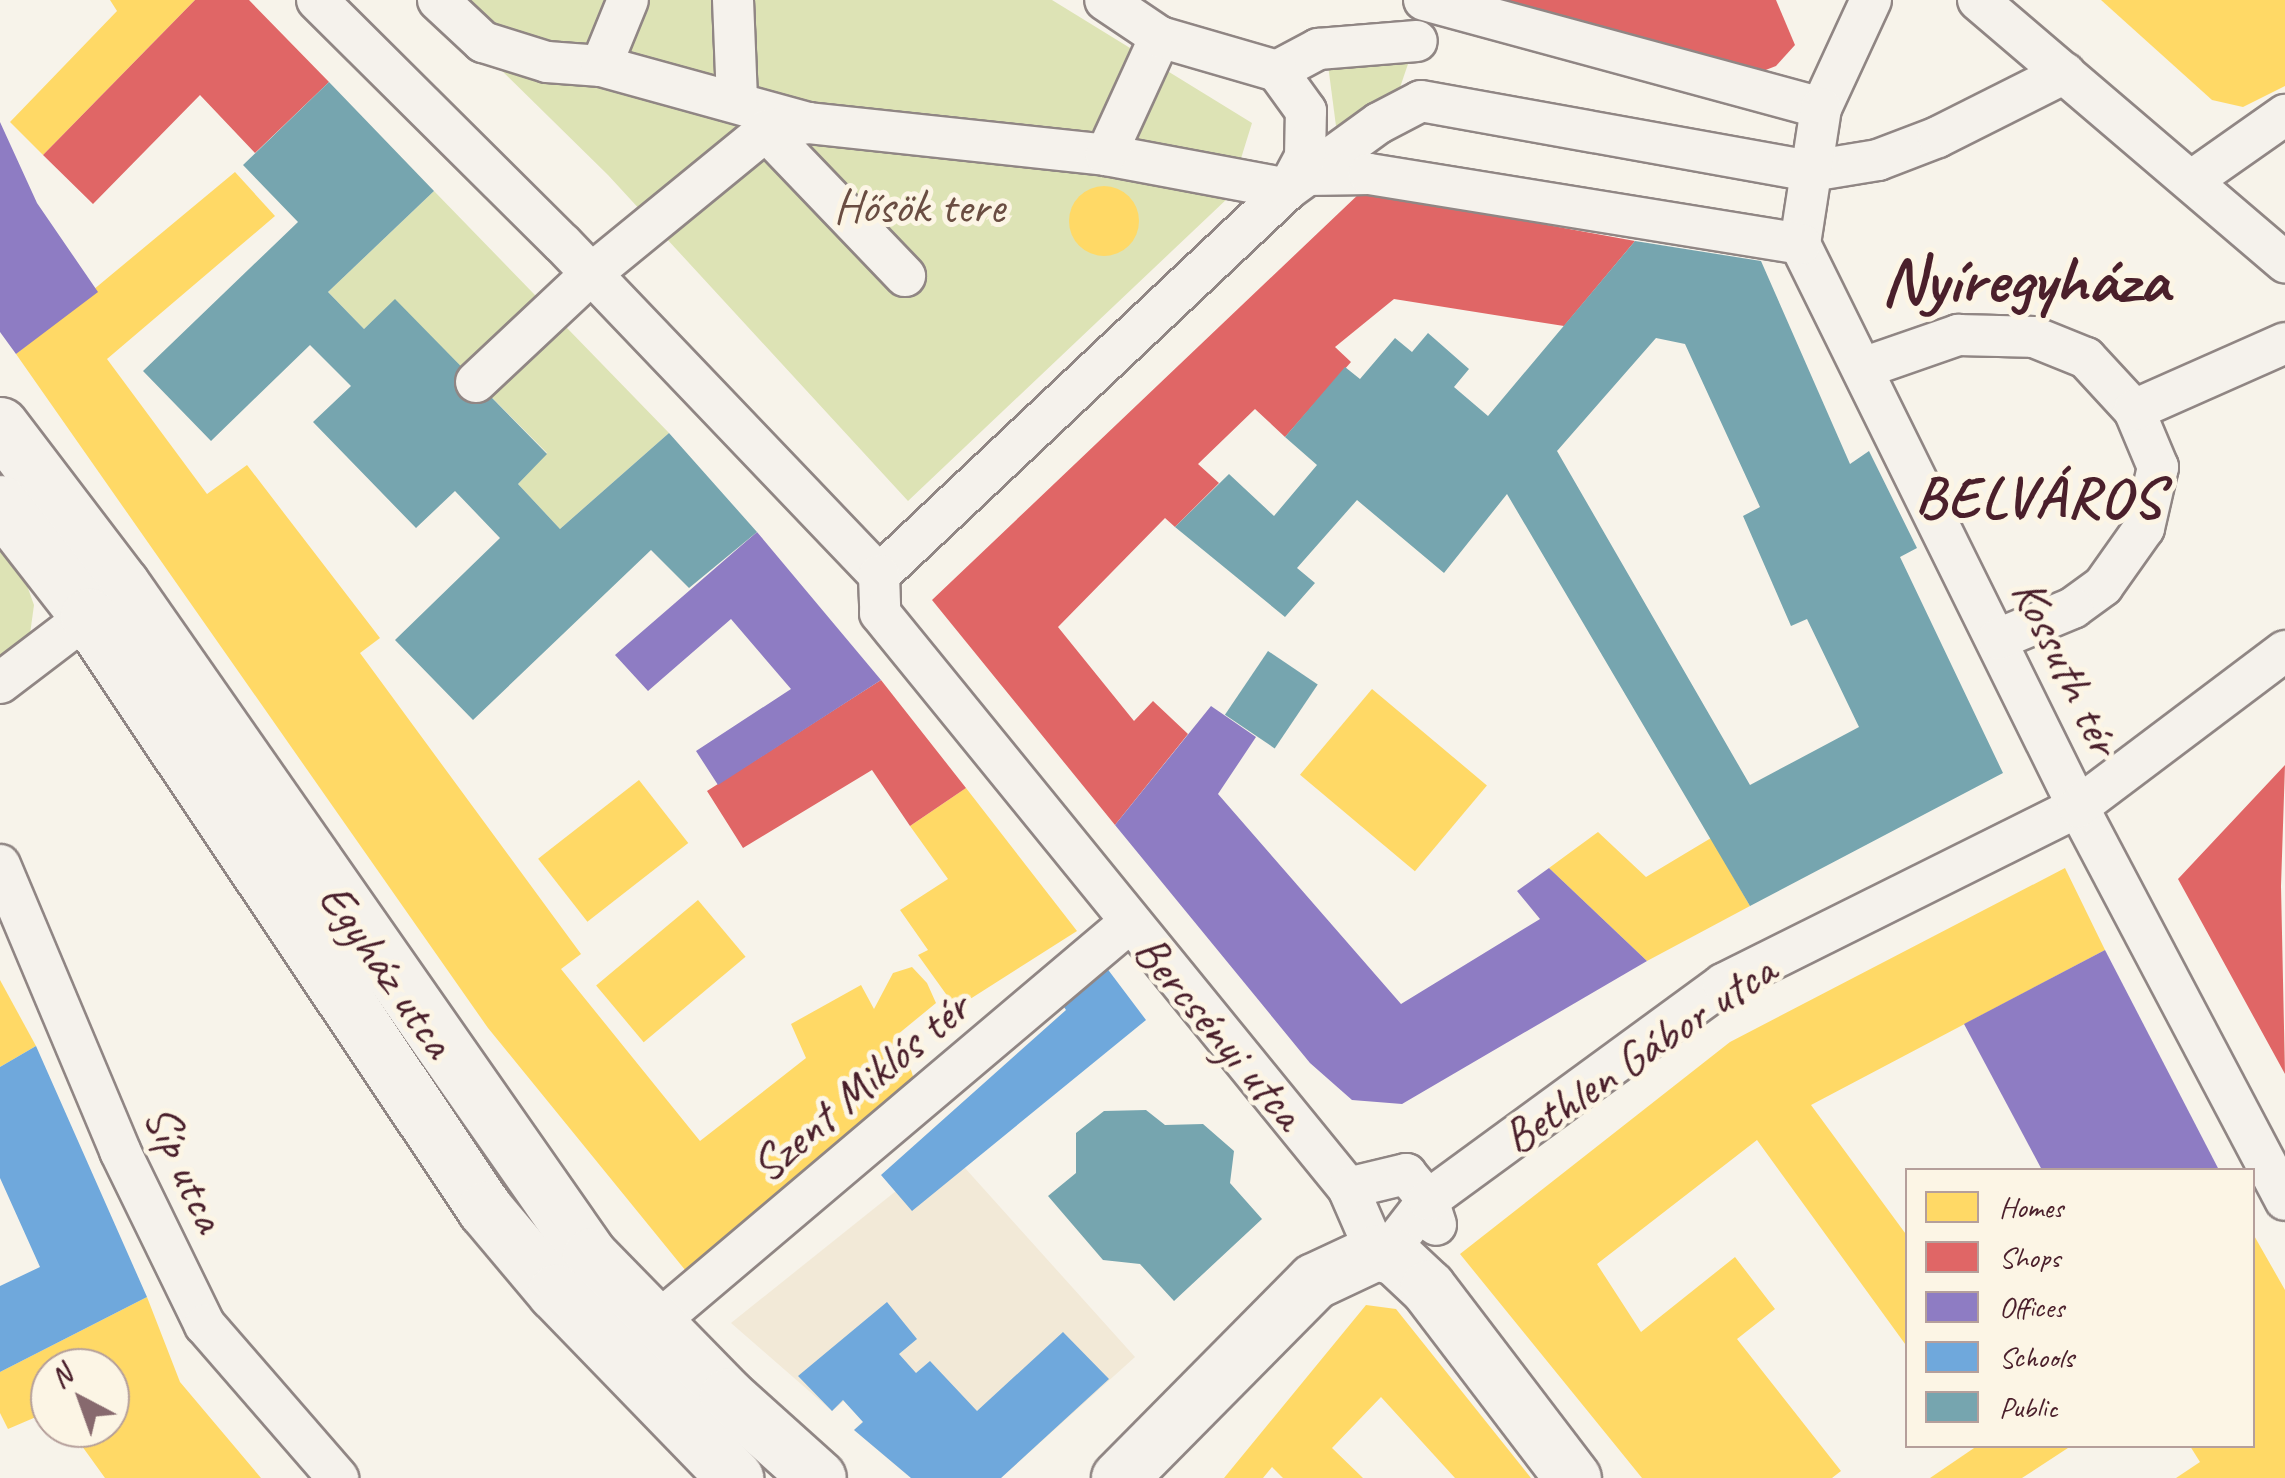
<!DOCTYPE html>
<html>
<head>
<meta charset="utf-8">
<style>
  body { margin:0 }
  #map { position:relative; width:2285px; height:1478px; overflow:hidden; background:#f7f3ea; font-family:Caveat,sans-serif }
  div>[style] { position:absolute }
  .built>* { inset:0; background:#f2e9d7 }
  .green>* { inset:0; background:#dde3b5 }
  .homes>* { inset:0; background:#ffd966; transform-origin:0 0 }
  .round { border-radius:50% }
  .shops>* { inset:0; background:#e06666 }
  .offices>* { inset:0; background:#8e7cc3 }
  .schools>* { inset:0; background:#6fa8dc }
  .public>* { inset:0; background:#76a5af; transform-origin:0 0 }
  .roads { filter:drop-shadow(2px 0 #908684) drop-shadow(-2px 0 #908684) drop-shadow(0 2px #908684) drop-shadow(0 -2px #908684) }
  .street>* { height:40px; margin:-20px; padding:0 20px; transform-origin:20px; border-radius:20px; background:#f5f2ec }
  .secondary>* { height:55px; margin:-27.5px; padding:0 27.5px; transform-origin:27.5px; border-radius:27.5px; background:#f5f2ec }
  span { translate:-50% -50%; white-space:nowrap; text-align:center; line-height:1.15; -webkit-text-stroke:10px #fcf5e5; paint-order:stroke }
  .park-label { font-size:48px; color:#6a4d42 }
  .street-label { font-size:48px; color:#4a1f2b }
  .district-label { font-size:58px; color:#4a1f2b; font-weight:700; letter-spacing:2.5px }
  .town-label { font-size:68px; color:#4a1f2b; font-weight:700 }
  .legend { position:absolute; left:1905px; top:1168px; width:350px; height:280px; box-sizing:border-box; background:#fcf5e5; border:2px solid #b59f9b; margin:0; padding:12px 18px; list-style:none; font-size:30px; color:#4a1f2b }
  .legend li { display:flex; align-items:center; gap:20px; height:50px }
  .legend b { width:50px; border:2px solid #b59f9b }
  .north { position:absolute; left:30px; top:1348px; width:100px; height:100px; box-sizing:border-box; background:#fcf5e5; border:2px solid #b59f9b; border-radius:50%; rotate:319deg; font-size:28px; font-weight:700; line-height:40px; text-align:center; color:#4a1f2b }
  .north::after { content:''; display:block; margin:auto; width:35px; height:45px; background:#87696e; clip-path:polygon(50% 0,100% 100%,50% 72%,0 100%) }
</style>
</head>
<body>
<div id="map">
  <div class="built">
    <i style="clip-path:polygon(965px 1168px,1135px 1357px,1001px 1478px,911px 1478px,854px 1430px,863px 1421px,844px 1401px,832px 1411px,731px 1323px,896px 1191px)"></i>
  </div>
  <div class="green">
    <i style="clip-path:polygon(430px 0,1052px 0,1252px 123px,1229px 197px,908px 501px,608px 175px)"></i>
    <i style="clip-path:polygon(1408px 64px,1394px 105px,1336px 126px,1328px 65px)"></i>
    <i style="clip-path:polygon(434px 191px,669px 433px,560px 529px,518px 484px,547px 453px,395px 300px,364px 329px,328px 292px)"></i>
    <i style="clip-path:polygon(0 551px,24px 577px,34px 605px,30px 634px,0 662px)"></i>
  </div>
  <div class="homes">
    <i style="clip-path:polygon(110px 0,195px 0,43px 155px,10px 122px,117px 11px)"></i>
    <i style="clip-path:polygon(2101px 0,2285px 0,2285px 86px,2243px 107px,2212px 100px)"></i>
    <i style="clip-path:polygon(235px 172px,275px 216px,107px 359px,207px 494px,247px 465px,380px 638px,360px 653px,581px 954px,561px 969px,700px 1141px,806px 1058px,791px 1024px,861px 985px,874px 1009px,893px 973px,912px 967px,927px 983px,936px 1003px,897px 1035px,893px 1053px,906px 1054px,916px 1086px,690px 1276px,488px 1028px,16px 354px)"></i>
    <i class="round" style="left:1069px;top:186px;width:70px;height:70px"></i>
    <i style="left:1372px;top:689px;width:150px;height:112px;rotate:40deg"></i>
    <i style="left:639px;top:780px;width:80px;height:128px;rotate:52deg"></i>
    <i style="clip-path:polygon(966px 788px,1077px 931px,956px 1008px,918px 955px,928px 950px,900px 910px,948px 879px,910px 826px)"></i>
    <i style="clip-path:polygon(1598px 832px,1646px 877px,1711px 838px,1750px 906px,1647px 961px,1549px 868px)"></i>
    <i style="clip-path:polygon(2065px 868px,2105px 950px,1811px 1105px,1908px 1237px,1908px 1348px,1757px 1140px,1597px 1264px,1641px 1332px,1735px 1257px,1775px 1309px,1737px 1339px,1841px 1471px,1832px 1478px,1642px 1478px,1460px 1254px,1730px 1042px)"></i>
    <i style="left:698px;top:900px;width:74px;height:133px;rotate:50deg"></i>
    <i style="clip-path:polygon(0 980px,36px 1046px,0 1067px)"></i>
    <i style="clip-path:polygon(2252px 1232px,2285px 1290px,2285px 1478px,2176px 1478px,2200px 1462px,2190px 1446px,2252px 1446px)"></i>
    <i style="clip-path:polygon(147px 1297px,180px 1382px,261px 1478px,105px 1478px,69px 1428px,110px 1428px,110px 1368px,50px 1368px,50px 1411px,8px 1429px,0 1413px,0 1372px)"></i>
    <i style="clip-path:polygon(1366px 1305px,1396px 1309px,1531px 1478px,1455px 1478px,1381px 1397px,1332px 1448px,1363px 1478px,1283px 1478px,1272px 1467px,1263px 1478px,1224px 1478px)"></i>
    <i style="clip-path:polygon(1977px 1446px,2071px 1446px,2022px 1478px,1930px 1478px)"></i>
  </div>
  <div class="shops">
    <i style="clip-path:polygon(195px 0,249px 0,329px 82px,255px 153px,200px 95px,93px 204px,43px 155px)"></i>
    <i style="clip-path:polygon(1506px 0,1776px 0,1795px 45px,1776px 66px,1750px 76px)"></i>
    <i style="clip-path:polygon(1362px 191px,1635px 241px,1564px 326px,1394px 299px,1335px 347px,1351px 362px,1285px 437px,1255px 409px,1198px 464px,1219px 483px,1175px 527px,1165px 518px,1058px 627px,1134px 721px,1153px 701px,1188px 734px,1115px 825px,932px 600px)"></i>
    <i style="clip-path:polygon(881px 680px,966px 788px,910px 826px,872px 770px,743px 848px,707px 791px)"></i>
    <i style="clip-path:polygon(2285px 765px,2281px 886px,2285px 1074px,2178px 879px)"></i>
  </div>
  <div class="offices">
    <i style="clip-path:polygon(0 122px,37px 203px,98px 292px,16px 354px,0 332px)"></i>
    <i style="clip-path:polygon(757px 532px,881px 680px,718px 785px,696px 751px,791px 689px,731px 619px,648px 691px,615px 655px)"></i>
    <i style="clip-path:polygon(1211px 706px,1256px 737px,1218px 794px,1401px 1004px,1540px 919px,1517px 891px,1549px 868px,1647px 961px,1402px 1104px,1352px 1100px,1310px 1063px,1115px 825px)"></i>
    <i style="clip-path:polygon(2105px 950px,2219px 1170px,2042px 1170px,1964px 1024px)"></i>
  </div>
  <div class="schools">
    <i style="clip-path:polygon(1103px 963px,1146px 1020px,912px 1211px,881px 1175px,1066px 1010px,1058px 998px)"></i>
    <i style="clip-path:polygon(36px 1046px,147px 1297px,0 1372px,0 1286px,40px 1267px,0 1178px,0 1067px)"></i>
    <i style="clip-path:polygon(887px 1302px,917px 1339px,899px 1354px,916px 1373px,930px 1361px,977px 1411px,1063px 1332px,1109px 1379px,1001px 1478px,911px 1478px,854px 1430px,863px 1422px,843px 1400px,832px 1411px,798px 1376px)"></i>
  </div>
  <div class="public">
    <i style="clip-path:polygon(329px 82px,434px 191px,328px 292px,364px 329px,395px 299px,547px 454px,518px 484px,560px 529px,669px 433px,757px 532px,689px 588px,651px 550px,473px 720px,395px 640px,500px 538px,455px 491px,416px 528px,313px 422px,351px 386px,310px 345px,211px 441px,143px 371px,298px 222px,243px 165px)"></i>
    <i style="clip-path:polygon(evenodd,1635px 241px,1761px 261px,1850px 464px,1869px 451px,1917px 548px,1900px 557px,2003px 773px,1750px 906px,1507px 494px,1444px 573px,1357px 500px,1297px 568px,1315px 583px,1285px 617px,1175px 527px,1229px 474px,1274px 516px,1317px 465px,1285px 437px,1345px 367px,1360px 379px,1395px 338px,1412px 352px,1428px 333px,1469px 369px,1454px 387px,1488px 416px,1635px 241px,1656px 338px,1685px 344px,1760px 507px,1743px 516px,1791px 626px,1807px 619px,1859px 727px,1750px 785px,1557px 451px,1656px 338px)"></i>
    <i style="left:1268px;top:651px;width:60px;height:77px;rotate:34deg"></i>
    <i style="clip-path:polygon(1146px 1110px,1165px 1125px,1203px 1124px,1234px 1151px,1230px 1183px,1262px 1219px,1174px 1301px,1140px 1264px,1103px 1260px,1048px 1196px,1076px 1173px,1076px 1133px,1104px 1111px)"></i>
  </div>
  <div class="roads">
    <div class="street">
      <i style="left:317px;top:0;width:345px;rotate:44.8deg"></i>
      <i style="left:562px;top:243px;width:459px;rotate:46.3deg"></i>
      <i style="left:438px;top:0;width:62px;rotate:43deg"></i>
      <i style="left:483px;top:42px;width:67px;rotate:17.4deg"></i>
      <i style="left:547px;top:62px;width:54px;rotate:4.2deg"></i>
      <i style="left:601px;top:66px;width:215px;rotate:15.4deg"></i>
      <i style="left:808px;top:123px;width:300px;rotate:6.1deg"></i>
      <i style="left:1106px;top:155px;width:185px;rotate:10.6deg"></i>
      <i style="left:1288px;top:189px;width:112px;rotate:-36deg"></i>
      <i style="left:1379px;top:123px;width:47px;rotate:-27.6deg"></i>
      <i style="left:1421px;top:101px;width:396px;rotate:10.2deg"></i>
      <i style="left:1811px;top:171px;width:68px;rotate:-9.3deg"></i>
      <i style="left:1878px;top:160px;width:64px;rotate:-21deg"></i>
      <i style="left:1938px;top:137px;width:142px;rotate:-26.7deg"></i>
      <i style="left:733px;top:0;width:100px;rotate:87.7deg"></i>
      <i style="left:1424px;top:0;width:411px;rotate:15.2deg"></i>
      <i style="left:1871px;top:0;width:119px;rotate:114.8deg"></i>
      <i style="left:1821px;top:108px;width:138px;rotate:98.8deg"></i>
      <i style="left:1800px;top:244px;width:628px;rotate:63.72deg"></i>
      <i style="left:2078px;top:807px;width:444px;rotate:62.2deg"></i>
      <i style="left:1978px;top:0;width:404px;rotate:40.5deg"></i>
      <i style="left:601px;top:66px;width:71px;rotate:-67.8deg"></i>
      <i style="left:1277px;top:71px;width:47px;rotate:-28.2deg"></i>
      <i style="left:1318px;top:49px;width:99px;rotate:-4.6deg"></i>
      <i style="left:766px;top:131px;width:201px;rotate:46.2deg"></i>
      <i style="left:1106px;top:155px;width:130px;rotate:-65.4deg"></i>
      <i style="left:1307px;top:175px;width:62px;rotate:-0.9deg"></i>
      <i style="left:1369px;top:174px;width:437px;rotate:9.2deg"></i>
      <i style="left:2191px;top:181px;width:115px;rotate:-35.1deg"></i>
      <i style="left:1863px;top:368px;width:101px;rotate:-19.2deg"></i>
      <i style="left:1958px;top:335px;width:76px;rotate:1.5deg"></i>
      <i style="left:2034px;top:337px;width:56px;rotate:22deg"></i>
      <i style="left:2086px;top:358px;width:71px;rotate:47.3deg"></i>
      <i style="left:2134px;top:410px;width:62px;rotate:67.2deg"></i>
      <i style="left:2158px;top:467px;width:63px;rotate:102.9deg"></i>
      <i style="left:2144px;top:528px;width:71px;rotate:125.3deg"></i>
      <i style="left:2103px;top:586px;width:37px;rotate:144deg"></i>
      <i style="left:2073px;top:608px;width:81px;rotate:157.5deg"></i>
      <i style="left:476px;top:382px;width:158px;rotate:-43.2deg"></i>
      <i style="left:591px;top:274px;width:226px;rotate:-39.3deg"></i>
      <i style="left:766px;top:131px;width:43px;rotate:-10.8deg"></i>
      <i style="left:2134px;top:410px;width:165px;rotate:-23.9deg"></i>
      <i style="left:879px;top:575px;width:562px;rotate:-43.34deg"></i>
      <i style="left:1288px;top:189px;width:36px;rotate:-62deg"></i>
      <i style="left:1305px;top:157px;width:46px;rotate:-88.8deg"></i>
      <i style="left:1306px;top:111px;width:49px;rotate:-125.9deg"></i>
      <i style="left:1277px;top:71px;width:122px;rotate:-163.8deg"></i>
      <i style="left:1160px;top:37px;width:66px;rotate:-146.1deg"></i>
      <i style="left:879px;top:575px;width:38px;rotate:88deg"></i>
      <i style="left:880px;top:613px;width:741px;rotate:50.86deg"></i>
      <i style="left:1348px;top:1188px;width:70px;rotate:66.4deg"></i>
      <i style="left:0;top:683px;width:111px;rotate:-37.3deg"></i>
      <i style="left:0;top:865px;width:310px;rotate:67.2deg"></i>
      <i style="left:120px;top:1151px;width:194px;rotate:64deg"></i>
      <i style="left:205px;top:1325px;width:203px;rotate:49deg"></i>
      <i style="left:1348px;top:1188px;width:60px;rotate:-13.6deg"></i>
      <i style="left:1406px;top:1174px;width:34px;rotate:50deg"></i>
      <i style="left:1428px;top:1200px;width:26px;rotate:72deg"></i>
      <i style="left:1387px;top:1253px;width:67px;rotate:-52.3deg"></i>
      <i style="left:1428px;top:1200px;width:366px;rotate:-36.2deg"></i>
      <i style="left:1723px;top:984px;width:397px;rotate:-26.5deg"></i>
      <i style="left:2078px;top:807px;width:259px;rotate:-37deg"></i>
      <i style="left:654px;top:1325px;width:622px;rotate:-40.24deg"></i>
    </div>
    <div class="secondary">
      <i style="left:0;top:425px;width:201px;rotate:52.7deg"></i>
      <i style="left:122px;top:585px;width:818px;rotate:55.11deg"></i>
      <i style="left:590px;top:1256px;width:196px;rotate:45.6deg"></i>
      <i style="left:727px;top:1396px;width:122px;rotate:42deg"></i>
      <i style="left:0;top:503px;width:143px;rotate:52.1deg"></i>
      <i style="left:88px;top:616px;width:714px;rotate:56.2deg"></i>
      <i style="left:485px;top:1209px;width:109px;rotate:49.9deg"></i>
      <i style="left:555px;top:1292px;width:259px;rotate:45.9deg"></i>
      <i style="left:1119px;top:1478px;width:277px;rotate:-45.3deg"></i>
      <i style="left:1314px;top:1281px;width:68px;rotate:-25.1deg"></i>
      <i style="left:1376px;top:1252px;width:20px;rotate:15deg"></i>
      <i style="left:1395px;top:1257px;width:45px;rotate:43.2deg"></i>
      <i style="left:1428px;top:1288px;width:239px;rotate:52.7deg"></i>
    </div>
  </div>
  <div class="park-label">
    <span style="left:919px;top:207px">Hősök tere</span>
  </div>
  <div class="street-label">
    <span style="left:2066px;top:667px;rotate:64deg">Kossuth tér</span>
    <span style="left:387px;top:970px;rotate:55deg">Egyház utca</span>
    <span style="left:1219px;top:1032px;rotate:50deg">Bercsényi utca</span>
    <span style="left:1639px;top:1054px;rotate:-34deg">Bethlen Gábor utca</span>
    <span style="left:860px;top:1087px;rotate:-40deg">Szent Miklós tér</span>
    <span style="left:185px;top:1168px;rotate:65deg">Síp utca</span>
  </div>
  <div class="district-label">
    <span style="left:2039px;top:497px">BELVÁROS</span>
  </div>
  <div class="town-label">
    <span style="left:2025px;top:280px">Nyíregyháza</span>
  </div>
  <ul class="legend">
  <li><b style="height:28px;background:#ffd966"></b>Homes</li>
  <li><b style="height:28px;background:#e06666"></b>Shops</li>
  <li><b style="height:28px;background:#8e7cc3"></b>Offices</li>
  <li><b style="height:28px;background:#6fa8dc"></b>Schools</li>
  <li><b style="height:28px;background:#76a5af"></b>Public</li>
  </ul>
  <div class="north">N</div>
</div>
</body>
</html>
